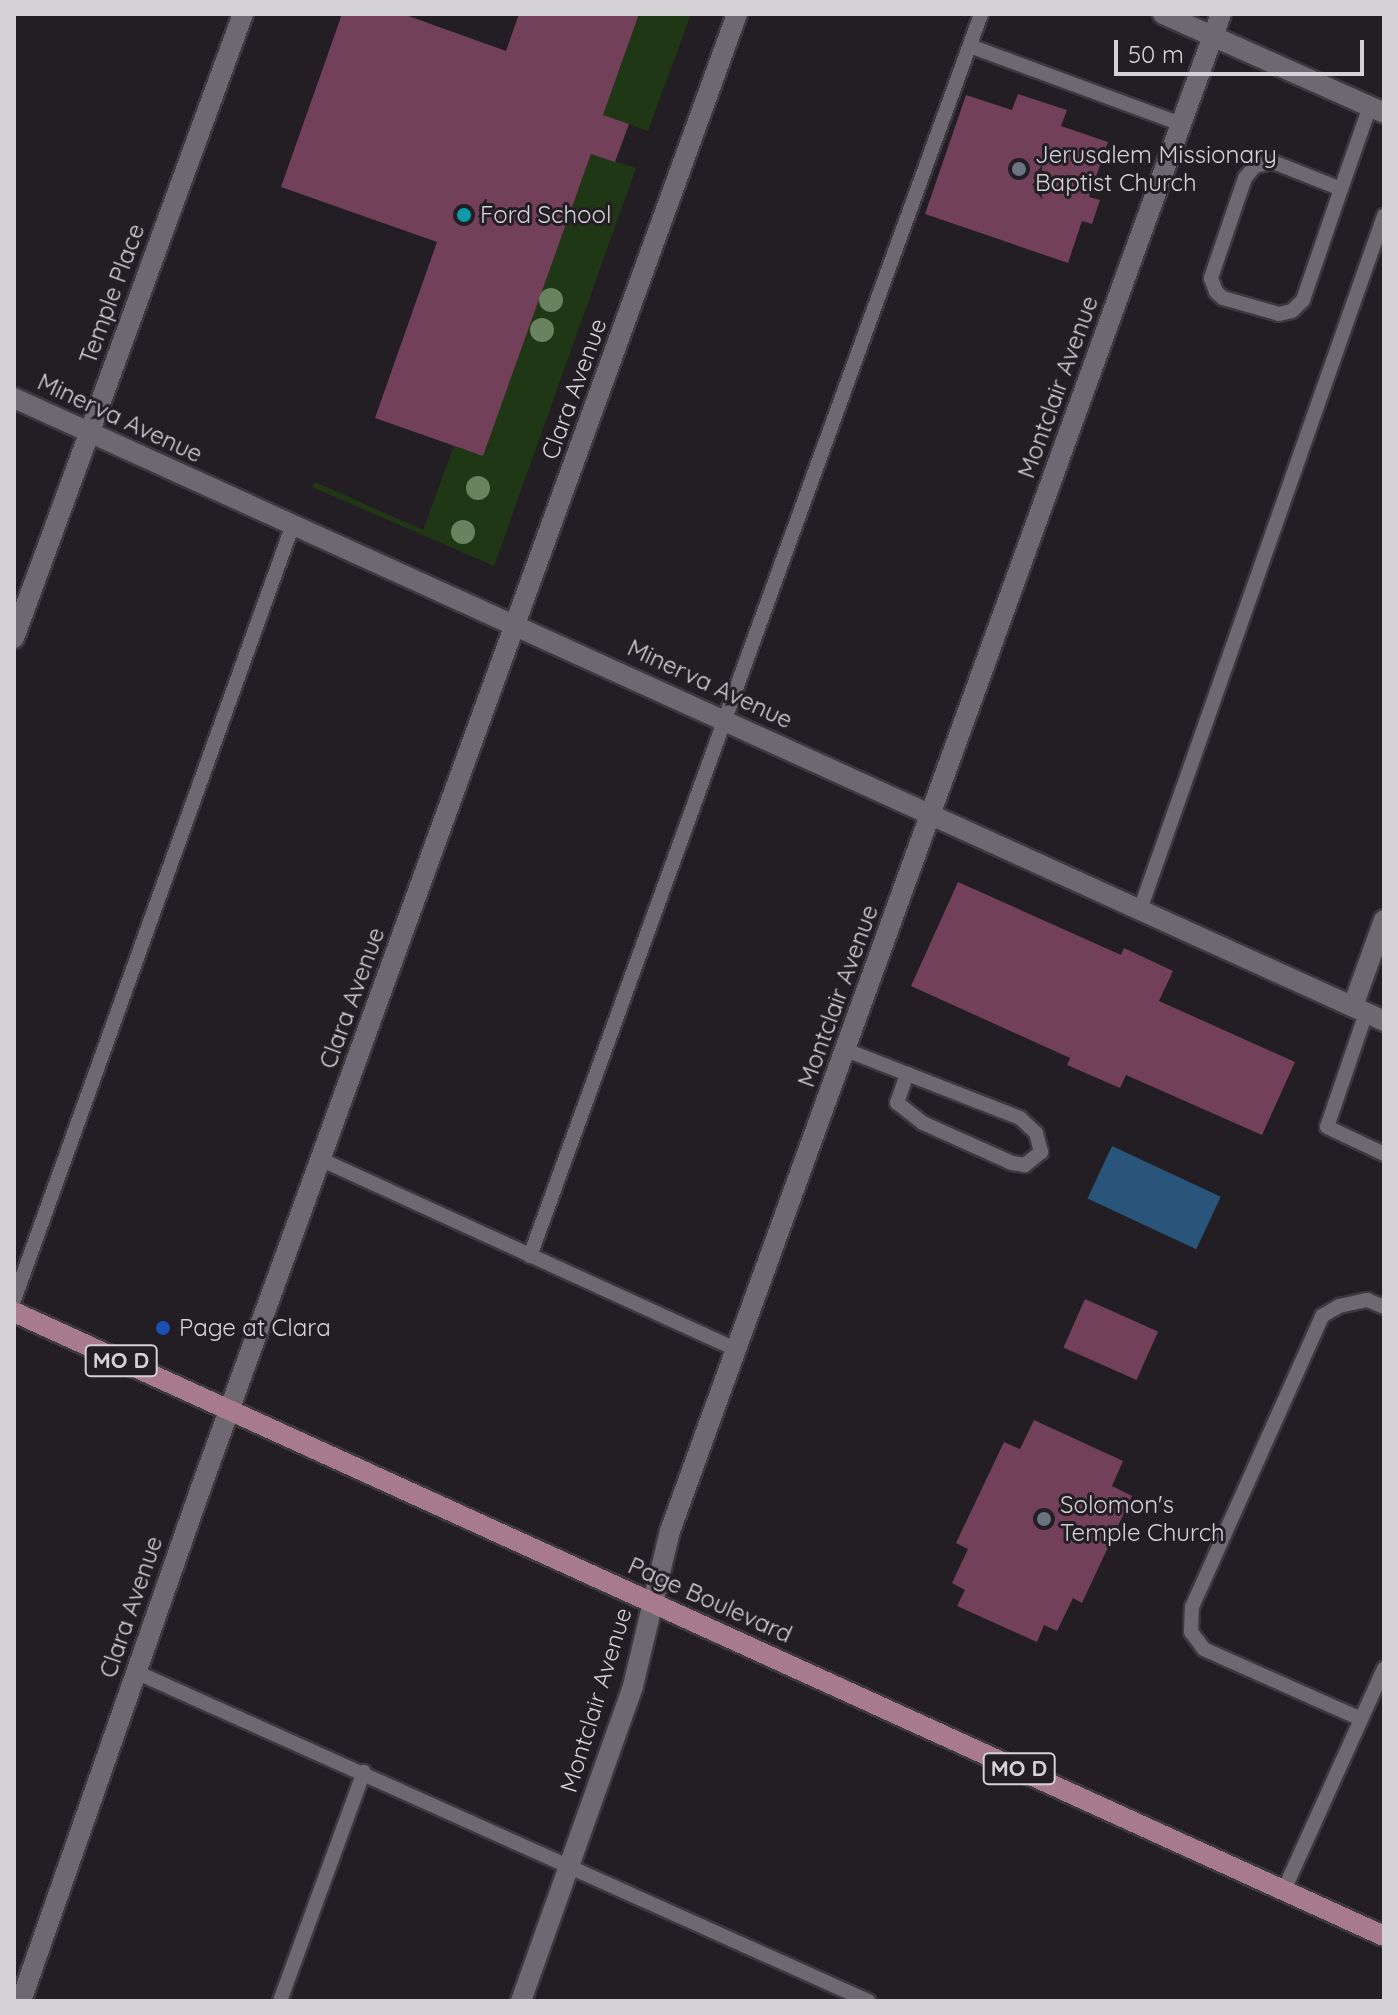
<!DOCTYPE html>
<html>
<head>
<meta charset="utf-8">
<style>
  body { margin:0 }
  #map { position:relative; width:1398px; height:2015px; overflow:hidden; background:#221e24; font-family:Quicksand,sans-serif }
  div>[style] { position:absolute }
  .green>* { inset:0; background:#203715 }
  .water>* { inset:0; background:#285579; transform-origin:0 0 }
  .building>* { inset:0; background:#724059; transform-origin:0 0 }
  .roads { filter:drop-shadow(2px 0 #3c383e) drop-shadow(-2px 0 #3c383e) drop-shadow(0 2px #3c383e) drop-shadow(0 -2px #3c383e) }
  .lane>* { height:14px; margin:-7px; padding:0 7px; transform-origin:7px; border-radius:7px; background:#6e6871 }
  .street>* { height:20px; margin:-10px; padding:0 10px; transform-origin:10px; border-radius:10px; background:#6e6871 }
  .primary>* { height:20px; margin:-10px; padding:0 10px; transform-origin:10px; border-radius:10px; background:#a77b8c }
  .trees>* { width:24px; height:24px; margin:-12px; border-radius:50%; background:#6a835f }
  .dots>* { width:22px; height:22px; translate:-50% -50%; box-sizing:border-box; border:4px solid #221e24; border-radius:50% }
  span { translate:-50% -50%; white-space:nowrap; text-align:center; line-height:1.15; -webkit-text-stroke:6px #221e24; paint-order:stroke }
  .shield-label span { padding:2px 6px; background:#221e24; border:2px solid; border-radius:6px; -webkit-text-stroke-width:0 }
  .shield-label { font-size:22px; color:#d5d2d6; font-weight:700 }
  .poi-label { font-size:24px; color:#d5d2d6 }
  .left { translate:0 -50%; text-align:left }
  .street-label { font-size:24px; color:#d5d2d6 }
  .frame { position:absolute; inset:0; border:16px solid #d5d2d6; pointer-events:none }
  .scale { position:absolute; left:1114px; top:40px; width:250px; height:36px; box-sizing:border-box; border:4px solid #d5d2d6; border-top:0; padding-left:10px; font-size:24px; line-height:28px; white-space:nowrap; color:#d5d2d6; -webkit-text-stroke:6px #221e24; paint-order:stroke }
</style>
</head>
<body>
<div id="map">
  <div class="green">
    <i style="clip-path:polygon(639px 14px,691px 14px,648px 131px,603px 115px)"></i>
    <i style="clip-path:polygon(591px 154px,636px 168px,494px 566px,312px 487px,315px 482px,423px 530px,454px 446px,483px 455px)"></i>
  </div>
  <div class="water">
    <i style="left:1112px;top:1146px;width:120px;height:58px;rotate:25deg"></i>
  </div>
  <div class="building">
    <i style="clip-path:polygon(342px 14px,403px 14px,506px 51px,519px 14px,639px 14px,603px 115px,629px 124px,615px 162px,591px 154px,483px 456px,375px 418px,437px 242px,281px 187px)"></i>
    <i style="clip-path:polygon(1018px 94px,1067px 110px,1061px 126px,1108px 142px,1089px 197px,1100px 200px,1092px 224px,1082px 221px,1068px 263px,925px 214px,966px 95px,1012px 110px)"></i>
    <i style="clip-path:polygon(958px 882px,1121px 955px,1124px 948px,1173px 971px,1159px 1001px,1295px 1062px,1262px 1135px,1126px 1075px,1120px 1088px,1067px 1065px,1070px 1058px,911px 986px)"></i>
    <i style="left:1085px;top:1299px;width:80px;height:53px;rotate:24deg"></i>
    <i style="clip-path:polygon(1034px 1420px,1123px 1461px,1112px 1486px,1132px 1496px,1082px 1603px,1073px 1598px,1057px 1631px,1044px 1625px,1037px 1642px,957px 1606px,965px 1590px,952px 1583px,968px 1549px,956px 1543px,1004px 1442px,1020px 1449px)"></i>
  </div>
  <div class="roads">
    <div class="lane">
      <i style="left:970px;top:46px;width:225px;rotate:20.3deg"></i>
      <i style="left:1341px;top:189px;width:73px;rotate:-158.3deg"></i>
      <i style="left:1273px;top:162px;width:18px;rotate:167deg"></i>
      <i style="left:1255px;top:166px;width:16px;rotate:130deg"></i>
      <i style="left:1245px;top:178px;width:106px;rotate:108.8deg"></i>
      <i style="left:1211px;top:278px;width:15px;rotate:70deg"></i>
      <i style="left:1216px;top:292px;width:9px;rotate:41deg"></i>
      <i style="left:1223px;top:298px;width:58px;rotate:15.9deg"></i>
      <i style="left:1279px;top:314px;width:13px;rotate:-13deg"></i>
      <i style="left:1292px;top:311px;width:16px;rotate:-45deg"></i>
      <i style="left:1303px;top:300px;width:117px;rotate:-71.1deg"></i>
      <i style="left:1341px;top:189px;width:88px;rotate:-70.7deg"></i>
      <i style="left:1140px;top:910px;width:736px;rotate:-70.63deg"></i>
      <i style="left:1366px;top:1013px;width:120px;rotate:108.9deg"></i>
      <i style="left:1327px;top:1127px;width:63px;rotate:25.3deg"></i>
      <i style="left:846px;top:1050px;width:187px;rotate:21.3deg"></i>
      <i style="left:1020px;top:1118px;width:22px;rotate:43deg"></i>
      <i style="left:1036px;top:1133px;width:20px;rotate:75deg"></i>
      <i style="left:1041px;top:1152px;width:21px;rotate:141deg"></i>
      <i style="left:1025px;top:1165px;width:13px;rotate:-171deg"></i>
      <i style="left:1012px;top:1163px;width:98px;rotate:-155.8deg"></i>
      <i style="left:923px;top:1123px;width:33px;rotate:-142deg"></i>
      <i style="left:897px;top:1103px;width:31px;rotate:-71deg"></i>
      <i style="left:320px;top:1159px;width:459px;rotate:24.6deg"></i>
      <i style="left:530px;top:1256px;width:1321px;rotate:-70.04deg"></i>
      <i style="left:14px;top:1300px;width:825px;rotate:-70.22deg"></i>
      <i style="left:136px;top:1672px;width:803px;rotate:24.2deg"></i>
      <i style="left:1361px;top:1719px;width:172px;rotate:-156deg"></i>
      <i style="left:1204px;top:1649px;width:21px;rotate:-127deg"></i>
      <i style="left:1191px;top:1632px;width:25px;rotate:-88deg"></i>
      <i style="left:1192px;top:1607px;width:319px;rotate:-65.9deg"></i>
      <i style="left:1322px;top:1316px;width:20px;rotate:-30deg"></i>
      <i style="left:1339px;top:1306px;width:29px;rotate:-12deg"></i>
      <i style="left:1367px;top:1300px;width:18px;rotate:22deg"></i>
      <i style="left:1284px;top:1890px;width:243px;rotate:-65.7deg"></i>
      <i style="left:280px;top:2001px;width:244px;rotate:-69.9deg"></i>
    </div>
    <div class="street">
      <i style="left:1163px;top:14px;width:242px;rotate:24.1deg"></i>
      <i style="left:14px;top:398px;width:1505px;rotate:24.45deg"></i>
      <i style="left:14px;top:638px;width:665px;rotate:-69.85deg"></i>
      <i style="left:1353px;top:1006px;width:91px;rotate:-70.2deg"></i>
      <i style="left:21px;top:2001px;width:550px;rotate:-70.68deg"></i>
      <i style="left:203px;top:1482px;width:1562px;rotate:-70.01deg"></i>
      <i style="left:521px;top:2001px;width:334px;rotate:-70.4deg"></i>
      <i style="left:633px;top:1686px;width:159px;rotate:-76.6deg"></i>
      <i style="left:670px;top:1531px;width:1614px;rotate:-70.04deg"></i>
    </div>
    <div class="primary">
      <i style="left:14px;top:1312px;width:1505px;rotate:24.49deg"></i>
    </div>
  </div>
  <div class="trees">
    <i style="left:551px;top:300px"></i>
    <i style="left:542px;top:330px"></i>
    <i style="left:478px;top:488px"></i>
    <i style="left:463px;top:532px"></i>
  </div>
  <div class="dots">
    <i style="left:1019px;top:169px;background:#6b7280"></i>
    <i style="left:464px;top:215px;background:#0f9aa8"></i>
    <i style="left:163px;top:1328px;background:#1a4fb4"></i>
    <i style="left:1044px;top:1519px;background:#6b7280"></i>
  </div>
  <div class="shield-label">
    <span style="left:121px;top:1361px">MO D</span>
    <span style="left:1019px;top:1769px">MO D</span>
  </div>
  <div class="poi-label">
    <span class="left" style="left:1035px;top:169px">Jerusalem Missionary<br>Baptist Church</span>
    <span class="left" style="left:480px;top:215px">Ford School</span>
    <span class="left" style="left:179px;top:1328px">Page at Clara</span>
    <span class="left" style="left:1060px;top:1519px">Solomon's<br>Temple Church</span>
  </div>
  <div class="street-label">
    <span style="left:112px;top:294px;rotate:-70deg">Temple Place</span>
    <span style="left:1058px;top:387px;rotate:-70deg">Montclair Avenue</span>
    <span style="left:574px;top:389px;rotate:-70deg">Clara Avenue</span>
    <span style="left:120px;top:418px;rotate:25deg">Minerva Avenue</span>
    <span style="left:710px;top:684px;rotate:25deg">Minerva Avenue</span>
    <span style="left:838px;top:996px;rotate:-70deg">Montclair Avenue</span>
    <span style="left:352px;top:998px;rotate:-70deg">Clara Avenue</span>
    <span style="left:710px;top:1600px;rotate:24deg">Page Boulevard</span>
    <span style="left:131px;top:1607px;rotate:-71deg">Clara Avenue</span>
    <span style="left:596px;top:1700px;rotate:-73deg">Montclair Avenue</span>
  </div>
  <div class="frame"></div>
  <div class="scale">50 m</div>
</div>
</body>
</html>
